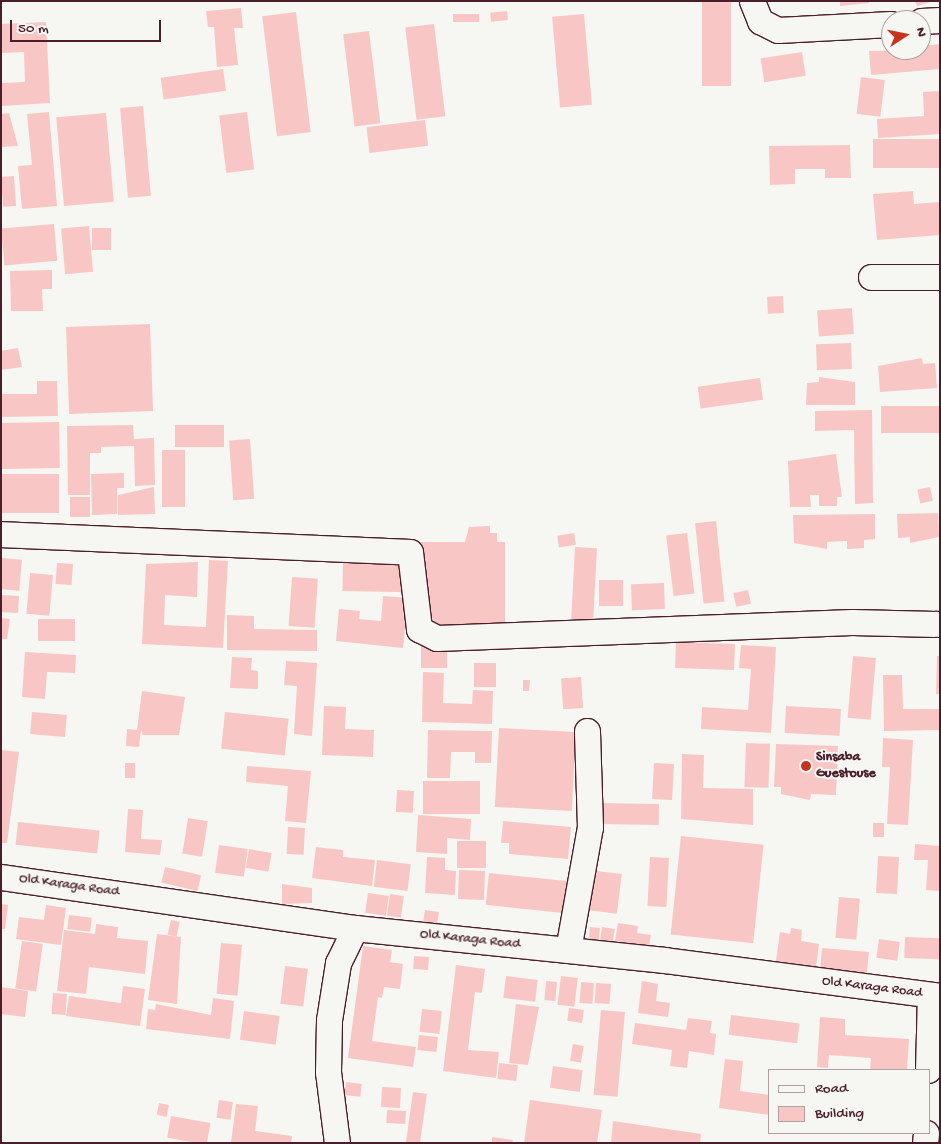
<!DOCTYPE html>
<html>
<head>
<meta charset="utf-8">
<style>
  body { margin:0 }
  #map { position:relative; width:941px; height:1144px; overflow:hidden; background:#f6f6f2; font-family:"Gochi Hand",sans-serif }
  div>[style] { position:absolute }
  .building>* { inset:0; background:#f8c7c5; transform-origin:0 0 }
  .roads { filter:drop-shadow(1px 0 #4a1f2b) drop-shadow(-1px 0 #4a1f2b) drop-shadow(0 1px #4a1f2b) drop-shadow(0 -1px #4a1f2b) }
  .minor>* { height:25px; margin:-12.5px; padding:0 12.5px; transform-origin:12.5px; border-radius:12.5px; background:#f6f6f2 }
  .dots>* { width:14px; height:14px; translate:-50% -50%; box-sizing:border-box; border:2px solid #f6f6f2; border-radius:50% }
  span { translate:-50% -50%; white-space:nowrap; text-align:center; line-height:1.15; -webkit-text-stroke:4px #f6f6f2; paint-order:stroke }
  .poi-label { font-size:14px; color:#4a1f2b; font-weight:700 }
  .left { translate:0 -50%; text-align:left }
  .street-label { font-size:14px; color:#4a1f2b }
  .frame { position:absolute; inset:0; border:2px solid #4a1f2b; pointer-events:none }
  .legend { position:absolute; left:768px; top:1069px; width:162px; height:65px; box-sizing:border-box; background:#f6f6f2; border:1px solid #b1a0a2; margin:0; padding:6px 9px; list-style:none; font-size:15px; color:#4a1f2b }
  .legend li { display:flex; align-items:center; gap:10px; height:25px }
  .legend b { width:25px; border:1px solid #b1a0a2 }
  .north { position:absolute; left:881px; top:10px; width:50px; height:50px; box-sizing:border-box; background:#f6f6f2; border:1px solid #b1a0a2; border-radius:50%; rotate:79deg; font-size:14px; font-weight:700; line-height:20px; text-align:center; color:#4a1f2b }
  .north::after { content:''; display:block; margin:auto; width:18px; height:22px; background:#c8321e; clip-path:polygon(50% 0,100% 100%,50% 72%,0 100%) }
  .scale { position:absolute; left:10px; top:20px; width:151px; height:22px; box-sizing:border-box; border:2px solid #4a1f2b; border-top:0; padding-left:6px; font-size:15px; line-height:18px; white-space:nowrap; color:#4a1f2b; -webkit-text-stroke:4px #f6f6f2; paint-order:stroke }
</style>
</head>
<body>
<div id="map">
  <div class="building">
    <i style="left:702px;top:1px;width:29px;height:85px"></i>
    <i style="clip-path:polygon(840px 1px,869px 1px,869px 3px,840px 6px)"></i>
    <i style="clip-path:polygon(915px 1px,930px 1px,930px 2px,917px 6px)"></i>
    <i style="clip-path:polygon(241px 8px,243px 28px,234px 28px,238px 65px,217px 67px,214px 27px,208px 27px,206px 11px)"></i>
    <i style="left:507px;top:11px;width:9px;height:17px;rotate:84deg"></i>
    <i style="left:296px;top:12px;width:121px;height:34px;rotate:83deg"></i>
    <i style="left:479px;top:14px;width:8px;height:26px;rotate:90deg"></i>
    <i style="left:584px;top:14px;width:91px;height:32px;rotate:85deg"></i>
    <i style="clip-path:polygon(46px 22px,50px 103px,1px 106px,1px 83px,25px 82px,24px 52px,1px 53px,1px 24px)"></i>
    <i style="left:434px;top:24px;width:93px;height:29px;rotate:83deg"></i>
    <i style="left:369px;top:31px;width:93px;height:26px;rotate:83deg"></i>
    <i style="clip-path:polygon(940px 44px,940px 69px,871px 75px,869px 51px,921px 50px,921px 46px)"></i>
    <i style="left:802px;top:52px;width:24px;height:42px;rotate:81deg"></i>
    <i style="left:223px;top:69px;width:22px;height:63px;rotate:82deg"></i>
    <i style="left:861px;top:77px;width:24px;height:37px;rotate:7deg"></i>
    <i style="clip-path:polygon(940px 91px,940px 134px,878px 138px,877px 119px,924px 116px,923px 92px)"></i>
    <i style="left:143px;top:106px;width:90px;height:23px;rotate:85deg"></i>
    <i style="clip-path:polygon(49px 112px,57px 206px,22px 209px,18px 166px,32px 165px,27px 114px)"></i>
    <i style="left:247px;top:112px;width:58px;height:28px;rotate:83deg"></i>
    <i style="clip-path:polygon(9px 113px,18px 146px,1px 147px,1px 114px)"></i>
    <i style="left:106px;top:113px;width:89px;height:50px;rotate:85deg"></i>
    <i style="left:425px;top:120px;width:26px;height:59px;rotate:83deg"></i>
    <i style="left:940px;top:139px;width:29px;height:67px;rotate:90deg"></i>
    <i style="clip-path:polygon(850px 145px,851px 178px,825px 178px,825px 169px,795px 169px,795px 184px,770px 185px,769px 146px)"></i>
    <i style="left:14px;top:176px;width:30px;height:13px;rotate:86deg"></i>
    <i style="clip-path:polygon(913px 191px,914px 204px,940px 202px,940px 235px,877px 240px,873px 194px)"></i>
    <i style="left:54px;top:224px;width:37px;height:53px;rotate:85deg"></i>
    <i style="left:89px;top:226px;width:46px;height:28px;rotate:85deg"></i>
    <i style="left:92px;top:228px;width:19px;height:22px"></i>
    <i style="clip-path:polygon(52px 270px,52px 289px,42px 289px,43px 311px,11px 311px,10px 271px)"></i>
    <i style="left:783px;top:296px;width:17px;height:16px;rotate:87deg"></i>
    <i style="left:852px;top:308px;width:26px;height:35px;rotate:86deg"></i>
    <i style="left:150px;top:324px;width:87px;height:84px;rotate:88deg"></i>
    <i style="left:851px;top:343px;width:26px;height:35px;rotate:88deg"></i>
    <i style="clip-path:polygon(18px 348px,22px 367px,1px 370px,1px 351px)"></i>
    <i style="clip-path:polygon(922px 358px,923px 364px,935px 363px,937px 388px,880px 392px,878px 366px)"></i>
    <i style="clip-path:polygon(819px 377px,855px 382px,855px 405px,806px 405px,807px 383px,819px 382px)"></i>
    <i style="left:760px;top:378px;width:22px;height:63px;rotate:82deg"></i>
    <i style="clip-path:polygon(37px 381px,57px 381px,58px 416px,1px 417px,1px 394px,37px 394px)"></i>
    <i style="left:940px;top:406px;width:27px;height:59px;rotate:90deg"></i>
    <i style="clip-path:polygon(872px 410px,873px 503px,855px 504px,854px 430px,815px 431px,815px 411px)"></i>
    <i style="left:59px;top:422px;width:46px;height:58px;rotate:89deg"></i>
    <i style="clip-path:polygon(133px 425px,134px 439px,154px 438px,155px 485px,135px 486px,134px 446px,101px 447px,101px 453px,90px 453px,90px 495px,68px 495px,67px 426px)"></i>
    <i style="left:175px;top:425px;width:49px;height:22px"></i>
    <i style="left:250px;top:439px;width:60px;height:21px;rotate:86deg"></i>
    <i style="left:162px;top:450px;width:23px;height:57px"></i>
    <i style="clip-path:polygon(836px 454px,842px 497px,837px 497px,837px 506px,819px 506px,819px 495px,810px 495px,811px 507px,790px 507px,788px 461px)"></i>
    <i style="clip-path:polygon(124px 473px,124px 488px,117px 488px,117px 514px,92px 515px,91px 474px)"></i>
    <i style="left:1px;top:474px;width:58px;height:39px"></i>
    <i style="clip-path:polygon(154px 487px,155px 514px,118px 515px,118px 495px)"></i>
    <i style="left:930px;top:487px;width:14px;height:13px;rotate:78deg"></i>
    <i style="left:70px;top:497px;width:20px;height:20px"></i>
    <i style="clip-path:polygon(938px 513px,939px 537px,910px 543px,910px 537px,898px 538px,897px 514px)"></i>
    <i style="clip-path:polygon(875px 514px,875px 539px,864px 540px,864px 548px,847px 549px,847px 541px,827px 542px,827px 549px,794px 543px,793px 515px)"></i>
    <i style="left:716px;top:521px;width:81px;height:21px;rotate:84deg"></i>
    <i style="clip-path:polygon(490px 526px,490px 533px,497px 533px,497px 542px,505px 542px,505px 625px,422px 626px,420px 542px,465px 542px,469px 527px)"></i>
    <i style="left:574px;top:533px;width:12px;height:17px;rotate:81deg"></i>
    <i style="left:687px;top:533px;width:61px;height:21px;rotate:83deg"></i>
    <i style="left:575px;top:547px;width:22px;height:72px;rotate:3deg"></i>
    <i style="left:1px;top:558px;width:21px;height:31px;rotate:5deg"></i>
    <i style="clip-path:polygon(209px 560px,228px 561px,223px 648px,142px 644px,146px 564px,198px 562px,197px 597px,165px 595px,164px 625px,206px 627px)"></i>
    <i style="left:343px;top:562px;width:68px;height:29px;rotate:1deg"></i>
    <i style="left:57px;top:563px;width:16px;height:21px;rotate:4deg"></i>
    <i style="left:30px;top:573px;width:23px;height:41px;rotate:5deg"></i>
    <i style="left:292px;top:577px;width:26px;height:49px;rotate:4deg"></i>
    <i style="left:599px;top:580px;width:24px;height:26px"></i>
    <i style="left:664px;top:583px;width:26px;height:33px;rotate:88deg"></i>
    <i style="left:748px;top:590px;width:14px;height:15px;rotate:78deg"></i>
    <i style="left:1px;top:595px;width:18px;height:17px;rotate:3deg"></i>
    <i style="clip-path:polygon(383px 596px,408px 598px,403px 648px,336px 641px,339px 609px,360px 611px,359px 619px,381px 621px)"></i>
    <i style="clip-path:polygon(227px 615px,254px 616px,254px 629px,317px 630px,317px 651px,227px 650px)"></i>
    <i style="clip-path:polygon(1px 618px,10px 619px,7px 639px,1px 639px)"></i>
    <i style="left:38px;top:619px;width:37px;height:22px"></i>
    <i style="left:676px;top:642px;width:59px;height:26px;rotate:2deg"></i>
    <i style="left:447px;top:645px;width:23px;height:26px;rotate:90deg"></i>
    <i style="clip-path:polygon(741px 645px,776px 647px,771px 733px,701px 729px,702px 707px,748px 710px,751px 669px,739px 668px)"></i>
    <i style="clip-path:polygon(25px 652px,76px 655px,75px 673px,47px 672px,45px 699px,22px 697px)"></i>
    <i style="left:853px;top:656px;width:23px;height:62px;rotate:5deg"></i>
    <i style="clip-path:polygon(937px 656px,940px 656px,940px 694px,936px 694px)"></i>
    <i style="clip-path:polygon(232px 657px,252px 658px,251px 670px,258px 671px,258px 689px,230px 688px)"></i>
    <i style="clip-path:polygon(286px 661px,317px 663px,312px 736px,294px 734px,297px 686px,284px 685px)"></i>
    <i style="left:474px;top:663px;width:22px;height:24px"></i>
    <i style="clip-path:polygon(423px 672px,444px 673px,443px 703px,472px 704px,473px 690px,493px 691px,492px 724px,422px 722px)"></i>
    <i style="clip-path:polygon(883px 675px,902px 675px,903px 709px,940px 709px,940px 730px,884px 731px)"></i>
    <i style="left:581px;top:677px;width:31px;height:20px;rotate:86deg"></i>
    <i style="clip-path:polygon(523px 680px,530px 680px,529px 691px,523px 691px)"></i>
    <i style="clip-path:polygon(142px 691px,185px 697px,179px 735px,143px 735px,141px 730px,139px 747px,126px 746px,127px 729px,137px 730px)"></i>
    <i style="clip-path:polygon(324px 706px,346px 707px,345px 729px,374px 730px,373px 757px,322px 755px)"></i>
    <i style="left:786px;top:706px;width:55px;height:27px;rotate:3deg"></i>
    <i style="left:32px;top:712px;width:35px;height:22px;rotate:5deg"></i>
    <i style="left:225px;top:712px;width:64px;height:37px;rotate:6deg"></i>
    <i style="left:499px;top:728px;width:77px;height:79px;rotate:3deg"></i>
    <i style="clip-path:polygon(428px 730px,492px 731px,491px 763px,475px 763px,475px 752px,451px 752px,450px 778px,427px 778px)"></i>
    <i style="clip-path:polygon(883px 738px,913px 740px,908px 825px,887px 824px,890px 767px,882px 767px)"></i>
    <i style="left:746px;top:743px;width:24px;height:44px;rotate:2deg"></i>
    <i style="clip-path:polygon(776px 744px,838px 746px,836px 795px,811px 794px,810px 800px,781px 794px,781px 787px,774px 787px)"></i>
    <i style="clip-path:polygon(1px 750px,19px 752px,7px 843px,1px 843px)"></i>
    <i style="clip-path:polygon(682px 754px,704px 755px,703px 788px,753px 789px,753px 825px,681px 819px)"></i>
    <i style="left:135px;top:763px;width:15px;height:10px;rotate:90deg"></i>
    <i style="left:654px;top:763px;width:20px;height:36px;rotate:3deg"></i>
    <i style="clip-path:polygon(247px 766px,311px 771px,306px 823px,285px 821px,288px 786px,246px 782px)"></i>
    <i style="left:423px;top:781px;width:57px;height:33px"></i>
    <i style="left:397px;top:790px;width:17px;height:22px;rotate:3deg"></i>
    <i style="left:596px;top:803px;width:63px;height:21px;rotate:1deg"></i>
    <i style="clip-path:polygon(128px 809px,143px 810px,141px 839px,162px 840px,160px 855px,125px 852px)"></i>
    <i style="clip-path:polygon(418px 815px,471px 819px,470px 840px,447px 838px,447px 854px,416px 852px)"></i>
    <i style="left:188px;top:818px;width:20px;height:36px;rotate:9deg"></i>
    <i style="clip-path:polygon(503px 821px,571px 827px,568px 859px,509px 854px,509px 843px,501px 843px)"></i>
    <i style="left:18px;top:822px;width:82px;height:23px;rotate:6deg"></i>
    <i style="left:873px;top:823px;width:11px;height:14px"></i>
    <i style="left:288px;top:827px;width:17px;height:27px;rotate:3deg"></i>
    <i style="left:681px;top:836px;width:83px;height:99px;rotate:6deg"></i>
    <i style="left:457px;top:841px;width:29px;height:27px"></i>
    <i style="clip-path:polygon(915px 844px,940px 846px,940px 891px,926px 890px,928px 860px,914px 860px)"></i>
    <i style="left:219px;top:845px;width:29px;height:28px;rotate:8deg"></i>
    <i style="clip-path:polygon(316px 847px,343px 850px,343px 857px,375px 860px,372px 886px,312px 878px)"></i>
    <i style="left:249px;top:849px;width:23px;height:19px;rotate:10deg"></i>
    <i style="left:878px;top:856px;width:21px;height:37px;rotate:3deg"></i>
    <i style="clip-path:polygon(427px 857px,445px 858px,445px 870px,456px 871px,455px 895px,425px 893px)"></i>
    <i style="left:650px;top:857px;width:19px;height:49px;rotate:3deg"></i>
    <i style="left:377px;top:860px;width:34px;height:27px;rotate:7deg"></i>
    <i style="left:165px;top:867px;width:37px;height:16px;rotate:13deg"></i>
    <i style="left:459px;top:870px;width:26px;height:29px;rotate:2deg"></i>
    <i style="left:589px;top:870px;width:33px;height:40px;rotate:7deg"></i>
    <i style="left:489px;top:873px;width:80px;height:32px;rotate:6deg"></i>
    <i style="clip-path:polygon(282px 884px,312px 888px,312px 903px,282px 904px)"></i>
    <i style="left:368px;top:893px;width:21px;height:20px;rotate:8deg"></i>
    <i style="left:390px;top:894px;width:14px;height:22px;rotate:8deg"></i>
    <i style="left:839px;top:897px;width:21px;height:41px;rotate:5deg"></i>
    <i style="clip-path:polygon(1px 904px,8px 905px,5px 929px,1px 929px)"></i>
    <i style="clip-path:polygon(46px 905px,66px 908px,61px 945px,16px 939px,19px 917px,44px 920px)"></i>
    <i style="left:425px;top:910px;width:14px;height:13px;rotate:8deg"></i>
    <i style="left:69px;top:915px;width:23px;height:14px;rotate:7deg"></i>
    <i style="left:171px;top:920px;width:9px;height:15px;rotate:13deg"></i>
    <i style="clip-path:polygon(618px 923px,638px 926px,637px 933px,651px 935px,649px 946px,615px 941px)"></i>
    <i style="clip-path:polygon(96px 924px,118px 927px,117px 938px,148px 941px,145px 974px,89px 967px,86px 994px,57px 991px,64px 930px,95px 934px)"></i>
    <i style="left:590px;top:927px;width:10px;height:12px;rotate:6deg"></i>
    <i style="left:602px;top:927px;width:13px;height:15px;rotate:9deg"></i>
    <i style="clip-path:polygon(791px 928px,802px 930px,801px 941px,819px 944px,816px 967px,776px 961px,780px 932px,790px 934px)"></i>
    <i style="clip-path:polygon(157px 934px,181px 937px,177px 1004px,148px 1000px)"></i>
    <i style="left:905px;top:937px;width:35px;height:21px;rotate:2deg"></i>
    <i style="left:879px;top:939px;width:21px;height:19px;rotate:8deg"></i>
    <i style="left:22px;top:941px;width:21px;height:48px;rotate:8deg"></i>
    <i style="left:221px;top:943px;width:21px;height:51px;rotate:5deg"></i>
    <i style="clip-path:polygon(363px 946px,392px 950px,390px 962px,403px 964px,400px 989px,384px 987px,382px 998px,378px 997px,372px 1041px,416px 1047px,413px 1067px,348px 1058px)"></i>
    <i style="left:822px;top:948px;width:47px;height:21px;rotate:5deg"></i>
    <i style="left:414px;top:956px;width:15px;height:13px;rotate:4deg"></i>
    <i style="clip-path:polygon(456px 965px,485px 969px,482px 993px,475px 992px,468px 1050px,499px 1052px,496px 1078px,443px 1071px)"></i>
    <i style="left:285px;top:966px;width:23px;height:38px;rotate:7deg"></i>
    <i style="left:506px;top:976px;width:32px;height:22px;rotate:7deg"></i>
    <i style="left:561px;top:976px;width:17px;height:29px;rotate:7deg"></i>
    <i style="left:546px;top:981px;width:11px;height:19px;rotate:5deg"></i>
    <i style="clip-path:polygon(642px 981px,658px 984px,656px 1001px,670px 1003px,668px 1017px,638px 1013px)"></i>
    <i style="left:581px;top:982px;width:13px;height:21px;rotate:4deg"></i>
    <i style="left:596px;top:983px;width:15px;height:20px;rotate:4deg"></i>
    <i style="clip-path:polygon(123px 986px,145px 989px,140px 1026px,66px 1016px,69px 996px,121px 1003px)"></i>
    <i style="clip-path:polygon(1px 987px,28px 991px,25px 1017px,1px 1014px)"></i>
    <i style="left:53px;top:993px;width:14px;height:21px;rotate:4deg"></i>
    <i style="clip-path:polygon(213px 998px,234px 1001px,230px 1039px,146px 1029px,148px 1009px,155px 1010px,156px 1004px,211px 1015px)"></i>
    <i style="clip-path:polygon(516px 1004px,539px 1007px,528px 1065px,509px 1063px)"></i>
    <i style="left:569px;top:1008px;width:15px;height:13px;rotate:8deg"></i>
    <i style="left:422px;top:1009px;width:20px;height:23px;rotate:6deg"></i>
    <i style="left:601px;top:1010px;width:24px;height:85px;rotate:5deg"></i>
    <i style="left:244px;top:1011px;width:36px;height:29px;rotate:8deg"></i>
    <i style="left:731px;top:1015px;width:69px;height:20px;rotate:7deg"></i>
    <i style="clip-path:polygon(820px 1017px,845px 1019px,845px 1035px,909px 1039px,907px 1070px,870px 1070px,871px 1058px,829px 1055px,828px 1068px,817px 1067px)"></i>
    <i style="clip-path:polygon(688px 1018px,712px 1021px,710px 1033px,716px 1034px,714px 1055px,689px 1051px,687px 1068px,670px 1066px,672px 1050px,632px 1044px,635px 1023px,686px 1030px)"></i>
    <i style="left:419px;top:1035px;width:19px;height:15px;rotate:6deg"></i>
    <i style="left:573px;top:1044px;width:11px;height:17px;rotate:10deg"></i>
    <i style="clip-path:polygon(725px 1059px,743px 1061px,740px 1091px,770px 1095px,770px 1115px,719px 1108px)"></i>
    <i style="left:499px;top:1063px;width:19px;height:16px;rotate:6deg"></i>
    <i style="left:553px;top:1066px;width:30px;height:22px;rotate:8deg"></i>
    <i style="left:346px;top:1082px;width:16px;height:13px;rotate:7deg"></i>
    <i style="left:382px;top:1087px;width:19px;height:20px;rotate:3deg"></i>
    <i style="left:413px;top:1092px;width:14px;height:51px;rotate:8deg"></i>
    <i style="left:219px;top:1100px;width:14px;height:18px;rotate:8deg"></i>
    <i style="clip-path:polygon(530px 1100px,602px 1110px,597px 1143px,524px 1143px)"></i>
    <i style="left:159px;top:1103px;width:10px;height:12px;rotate:11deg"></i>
    <i style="clip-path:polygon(236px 1104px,258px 1106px,255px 1131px,292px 1136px,291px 1143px,231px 1143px)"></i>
    <i style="left:387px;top:1110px;width:19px;height:13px;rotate:3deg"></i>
    <i style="left:171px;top:1116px;width:40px;height:22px;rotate:10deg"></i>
    <i style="clip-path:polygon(613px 1121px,701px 1134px,700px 1143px,611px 1143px)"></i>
    <i style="clip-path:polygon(492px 1137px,513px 1140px,512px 1143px,492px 1143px)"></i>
  </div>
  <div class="roads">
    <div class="minor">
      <i style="left:752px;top:1px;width:22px;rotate:68deg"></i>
      <i style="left:760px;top:21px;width:20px;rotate:27deg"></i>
      <i style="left:778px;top:30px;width:113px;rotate:-3deg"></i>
      <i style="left:921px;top:21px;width:19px;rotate:-3deg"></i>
      <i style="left:871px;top:277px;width:69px"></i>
      <i style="left:1px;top:534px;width:409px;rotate:2.5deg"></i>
      <i style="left:410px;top:552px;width:78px;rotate:83.3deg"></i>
      <i style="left:419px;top:629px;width:20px;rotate:27deg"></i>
      <i style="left:437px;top:638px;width:415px;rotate:-2.2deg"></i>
      <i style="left:852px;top:622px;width:88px;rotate:1.3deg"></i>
      <i style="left:1px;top:877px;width:358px;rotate:8.2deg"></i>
      <i style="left:355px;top:928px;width:311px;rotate:5.9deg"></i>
      <i style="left:664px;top:960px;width:278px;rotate:7.4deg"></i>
      <i style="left:568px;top:950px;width:125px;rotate:-79.9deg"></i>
      <i style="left:590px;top:827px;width:96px;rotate:-91.8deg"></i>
      <i style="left:928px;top:1070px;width:75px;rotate:-88.5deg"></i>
      <i style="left:337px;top:1143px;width:72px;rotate:-97.2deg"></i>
      <i style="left:328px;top:1072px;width:52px;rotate:-88.9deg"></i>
      <i style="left:329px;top:1020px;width:58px;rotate:-81deg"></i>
      <i style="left:338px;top:963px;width:39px;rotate:-64deg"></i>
      <i style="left:925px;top:1143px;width:10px;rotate:-84deg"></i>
    </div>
  </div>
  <div class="dots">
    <i style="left:806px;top:766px;background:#c8321e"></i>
  </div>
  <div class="poi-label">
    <span class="left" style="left:816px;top:766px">Sinsaba<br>Guestouse</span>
  </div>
  <div class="street-label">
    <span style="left:69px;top:886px;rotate:8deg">Old Karaga Road</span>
    <span style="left:470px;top:940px;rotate:6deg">Old Karaga Road</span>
    <span style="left:872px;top:988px;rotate:7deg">Old Karaga Road</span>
  </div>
  <div class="frame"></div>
  <ul class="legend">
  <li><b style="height:6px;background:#f6f6f2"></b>Road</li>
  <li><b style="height:14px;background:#f8c7c5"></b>Building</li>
  </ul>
  <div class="north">N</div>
  <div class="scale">50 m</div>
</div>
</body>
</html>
